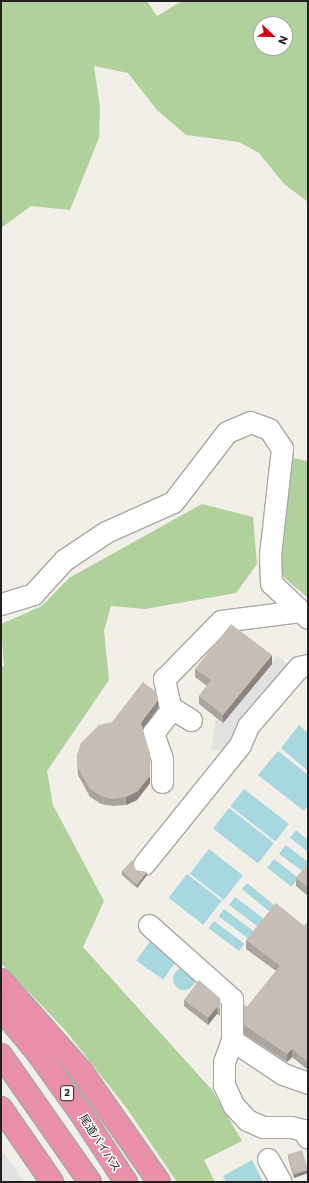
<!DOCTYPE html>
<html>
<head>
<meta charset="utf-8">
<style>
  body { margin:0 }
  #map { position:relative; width:309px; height:1183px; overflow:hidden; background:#f2eee8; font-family:Commissioner,"Noto Sans JP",sans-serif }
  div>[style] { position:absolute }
  .forest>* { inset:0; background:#b1d19c }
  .parking>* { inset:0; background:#e1e1e1 }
  .water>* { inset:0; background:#a8d8df; transform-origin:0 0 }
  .round { border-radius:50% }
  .roads { filter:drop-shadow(1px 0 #a8a8a8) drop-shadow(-1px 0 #a8a8a8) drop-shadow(0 1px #a8a8a8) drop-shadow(0 -1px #a8a8a8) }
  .minor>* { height:21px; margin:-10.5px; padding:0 10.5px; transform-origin:10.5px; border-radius:10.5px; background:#fff }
  .highway>* { height:22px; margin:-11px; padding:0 11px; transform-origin:11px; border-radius:11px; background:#e98fa8 }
  .wall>* { inset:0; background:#aba39d }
  .shaded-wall>* { inset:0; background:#8b8480 }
  .building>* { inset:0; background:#c7bdb7; transform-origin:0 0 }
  span { translate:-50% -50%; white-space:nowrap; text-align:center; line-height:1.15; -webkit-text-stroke:3px #fff; paint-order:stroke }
  .shield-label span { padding:1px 3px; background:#fff; border:1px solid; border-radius:3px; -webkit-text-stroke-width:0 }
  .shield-label { font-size:10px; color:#212121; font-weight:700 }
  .street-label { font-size:11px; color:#212121 }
  .frame { position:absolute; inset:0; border:2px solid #212121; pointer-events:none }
  .north { position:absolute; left:253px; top:16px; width:40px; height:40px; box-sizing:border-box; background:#fff; border:1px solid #a6a6a6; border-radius:50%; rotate:112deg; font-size:11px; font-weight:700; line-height:16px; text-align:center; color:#212121 }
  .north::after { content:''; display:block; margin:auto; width:14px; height:18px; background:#d30013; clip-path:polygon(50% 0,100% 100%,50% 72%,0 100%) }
</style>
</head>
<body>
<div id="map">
  <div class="forest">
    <i style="clip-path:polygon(evenodd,1px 1px,147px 1px,157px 16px,182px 1px,308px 1px,308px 202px,284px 184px,259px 153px,239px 142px,186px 135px,157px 110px,128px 73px,94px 66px,100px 108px,99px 138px,70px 210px,31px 206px,1px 228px,1px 1px,261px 24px,285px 24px,285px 48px,261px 48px,261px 24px)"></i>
    <i style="clip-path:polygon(287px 457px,308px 461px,308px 598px,280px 574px)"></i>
    <i style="clip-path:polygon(202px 504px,253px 517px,257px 564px,236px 593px,145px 609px,111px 606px,104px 631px,109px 680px,47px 771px,53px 805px,104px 901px,83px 947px,212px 1090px,242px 1141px,204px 1160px,215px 1182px,177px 1182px,128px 1110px,66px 1031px,1px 963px,1px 666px,4px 667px,1px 624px,42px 606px,69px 578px)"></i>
  </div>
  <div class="parking">
    <i style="clip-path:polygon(278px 656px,289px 666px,233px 750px,211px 750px,216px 718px,223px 723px)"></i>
    <i style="clip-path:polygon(1px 1149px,24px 1182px,1px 1182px)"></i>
  </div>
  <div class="water">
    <i style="clip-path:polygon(299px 725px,308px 733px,308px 771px,281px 748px)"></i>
    <i style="clip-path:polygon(278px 751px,308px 775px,308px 806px,304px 811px,258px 775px)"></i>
    <i style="left:244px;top:789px;width:57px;height:22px;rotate:38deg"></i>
    <i style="left:229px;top:808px;width:57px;height:26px;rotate:38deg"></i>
    <i style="clip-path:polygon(296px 830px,308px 840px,308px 852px,290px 838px)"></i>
    <i style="clip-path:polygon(286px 845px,308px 862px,304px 872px,279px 854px)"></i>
    <i style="left:209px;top:849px;width:43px;height:31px;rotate:38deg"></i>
    <i style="left:274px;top:859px;width:31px;height:11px;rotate:38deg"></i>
    <i style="left:187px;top:874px;width:44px;height:30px;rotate:38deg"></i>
    <i style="left:247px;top:883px;width:36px;height:8px;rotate:39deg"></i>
    <i style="left:235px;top:897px;width:36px;height:10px;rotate:37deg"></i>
    <i style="left:224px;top:909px;width:38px;height:9px;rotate:37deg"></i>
    <i style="left:214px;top:921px;width:38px;height:9px;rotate:37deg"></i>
    <i style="left:150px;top:941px;width:33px;height:24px;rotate:35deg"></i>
    <i class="round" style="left:173px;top:968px;width:22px;height:22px"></i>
    <i style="clip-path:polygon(252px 1160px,263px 1182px,226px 1182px,223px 1176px)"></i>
  </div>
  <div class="roads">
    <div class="minor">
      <i style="left:1px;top:604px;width:34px;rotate:-17deg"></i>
      <i style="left:33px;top:594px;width:46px;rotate:-47.6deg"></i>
      <i style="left:64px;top:560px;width:50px;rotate:-33.7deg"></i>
      <i style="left:106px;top:532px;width:73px;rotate:-24.1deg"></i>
      <i style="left:173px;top:502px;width:88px;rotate:-52.4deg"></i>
      <i style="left:227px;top:432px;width:25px;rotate:-23deg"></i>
      <i style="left:250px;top:422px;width:20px;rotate:20deg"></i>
      <i style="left:269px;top:429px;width:23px;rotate:56deg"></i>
      <i style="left:282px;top:448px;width:108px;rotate:96.4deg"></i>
      <i style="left:270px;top:555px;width:28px;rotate:88deg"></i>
      <i style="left:271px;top:583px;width:51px;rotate:43.4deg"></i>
      <i style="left:191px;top:720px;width:25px;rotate:-148deg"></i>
      <i style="left:170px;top:707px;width:29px;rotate:-102deg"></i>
      <i style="left:164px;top:679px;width:81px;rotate:-45.5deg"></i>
      <i style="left:221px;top:621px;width:79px;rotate:-7.3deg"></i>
      <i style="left:162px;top:782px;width:23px;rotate:-90deg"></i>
      <i style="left:162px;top:759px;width:28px;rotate:-109deg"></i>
      <i style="left:153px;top:733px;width:31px;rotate:-52deg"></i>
      <i style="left:144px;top:864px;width:153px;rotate:-51.1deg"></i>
      <i style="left:240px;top:745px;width:21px;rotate:-67deg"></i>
      <i style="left:248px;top:726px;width:78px;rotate:-49.2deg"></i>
      <i style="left:299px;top:667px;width:9px;rotate:-13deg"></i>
      <i style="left:149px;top:925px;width:111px;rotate:41.7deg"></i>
      <i style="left:232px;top:999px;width:41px;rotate:90deg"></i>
      <i style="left:308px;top:1083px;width:27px;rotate:-160deg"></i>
      <i style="left:283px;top:1074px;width:61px;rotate:-146.3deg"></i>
      <i style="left:232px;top:1040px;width:23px;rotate:110deg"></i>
      <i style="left:224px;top:1062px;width:23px;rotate:90deg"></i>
      <i style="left:224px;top:1085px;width:23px;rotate:65deg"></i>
      <i style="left:234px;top:1106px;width:19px;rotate:47deg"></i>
      <i style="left:247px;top:1120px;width:17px;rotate:24deg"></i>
      <i style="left:263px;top:1127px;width:28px"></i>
      <i style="left:291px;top:1127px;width:12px;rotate:14deg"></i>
      <i style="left:303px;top:1130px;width:9px;rotate:58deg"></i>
      <i style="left:268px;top:1159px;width:26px;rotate:61deg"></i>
    </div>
    <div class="highway">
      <i style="left:1px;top:980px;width:123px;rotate:48.6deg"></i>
      <i style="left:82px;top:1072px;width:134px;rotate:55deg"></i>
      <i style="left:1px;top:1009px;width:56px;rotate:50.1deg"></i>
      <i style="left:37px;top:1052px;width:74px;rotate:54.4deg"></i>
      <i style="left:80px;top:1112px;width:84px;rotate:56.7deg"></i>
      <i style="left:1px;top:1055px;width:155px;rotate:55deg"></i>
      <i style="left:1px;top:1108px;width:90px;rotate:55.4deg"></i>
    </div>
  </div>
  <div class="wall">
    <i style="clip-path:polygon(272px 664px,223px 723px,199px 704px,199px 696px,207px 686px,195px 677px,195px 669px)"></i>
    <i style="clip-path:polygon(158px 708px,143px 729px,150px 783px,137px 800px,126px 805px,113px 806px,101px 804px,90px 797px,78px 775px,77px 755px,112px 722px)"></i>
    <i style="clip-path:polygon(308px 864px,308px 896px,296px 886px,296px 878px)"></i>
    <i style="clip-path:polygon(122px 871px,147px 875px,137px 888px,122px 875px)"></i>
    <i style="clip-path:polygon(308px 921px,308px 1070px,292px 1057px,287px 1062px,244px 1034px,244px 1005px,247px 1007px,276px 971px,246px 949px,246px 940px,304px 926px)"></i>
    <i style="clip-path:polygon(220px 998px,220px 1016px,217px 1014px,208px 1025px,184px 1006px,184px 1000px)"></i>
    <i style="clip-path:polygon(288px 1155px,308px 1168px,308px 1173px,294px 1178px,288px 1158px)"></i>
  </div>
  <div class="shaded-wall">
    <i style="clip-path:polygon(272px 655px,272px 664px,223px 723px,223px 715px)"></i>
    <i style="clip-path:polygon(158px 700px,158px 708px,141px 731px,141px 723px)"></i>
    <i style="clip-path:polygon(150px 776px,150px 783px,137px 800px,126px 805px,126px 797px)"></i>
    <i style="clip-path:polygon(147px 872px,147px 875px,137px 888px,137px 885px)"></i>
    <i style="clip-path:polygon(217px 1007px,217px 1014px,208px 1025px,208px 1018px)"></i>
    <i style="clip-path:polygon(292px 1049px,292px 1057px,287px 1062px,287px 1054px)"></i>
    <i style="clip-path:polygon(308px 1170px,308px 1173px,294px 1178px,294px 1174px)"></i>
  </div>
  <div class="building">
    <i style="clip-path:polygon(231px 624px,272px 655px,223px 715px,199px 696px,211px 680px,195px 669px)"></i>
    <i style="clip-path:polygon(143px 682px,156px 692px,158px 700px,141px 723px,150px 753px,150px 776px,137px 792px,126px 797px,113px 799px,101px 796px,90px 789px,78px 768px,77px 755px,81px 743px,99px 725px,112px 722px)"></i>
    <i style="clip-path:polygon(132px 860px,136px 870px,147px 872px,137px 885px,122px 871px)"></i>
    <i style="clip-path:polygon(308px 864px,308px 888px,296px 878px)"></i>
    <i style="clip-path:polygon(276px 903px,304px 926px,308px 921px,308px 1062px,292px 1049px,287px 1054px,244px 1025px,244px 1005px,247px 1007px,280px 966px,246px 940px)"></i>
    <i style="clip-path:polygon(199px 980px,220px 998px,220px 1010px,217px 1007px,208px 1018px,184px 1000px)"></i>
    <i style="left:302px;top:1150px;width:21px;height:15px;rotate:73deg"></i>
  </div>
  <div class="shield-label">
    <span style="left:67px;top:1093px">2</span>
  </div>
  <div class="street-label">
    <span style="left:100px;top:1143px;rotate:57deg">尾道バイパス</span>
  </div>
  <div class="frame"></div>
  <div class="north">N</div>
</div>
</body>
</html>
